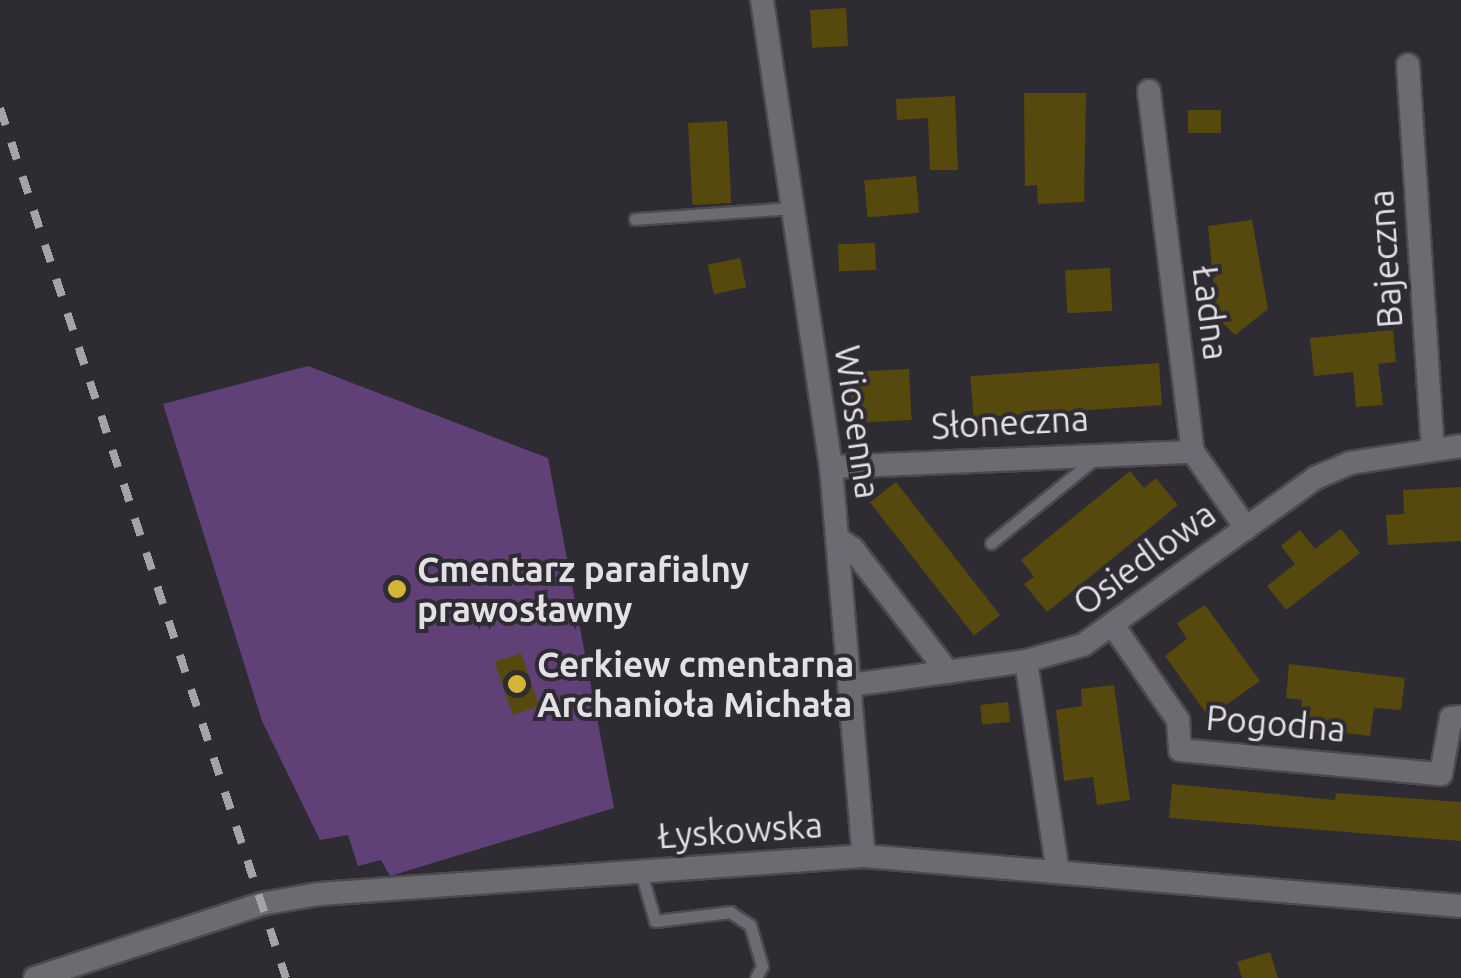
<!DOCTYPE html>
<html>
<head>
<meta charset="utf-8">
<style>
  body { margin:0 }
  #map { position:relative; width:1461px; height:978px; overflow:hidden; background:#2f2b32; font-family:Ubuntu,sans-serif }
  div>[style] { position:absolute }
  .green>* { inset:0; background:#5f4178 }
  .building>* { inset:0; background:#56490d; transform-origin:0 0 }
  .roads { filter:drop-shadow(2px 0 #4c494f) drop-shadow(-2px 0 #4c494f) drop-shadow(0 2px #4c494f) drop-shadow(0 -2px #4c494f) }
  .service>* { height:11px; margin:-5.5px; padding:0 5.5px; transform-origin:5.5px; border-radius:5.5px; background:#6e6a72 }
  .minor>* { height:22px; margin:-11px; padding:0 11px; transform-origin:11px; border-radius:11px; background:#6e6a72 }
  .rail>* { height:8px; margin-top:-4px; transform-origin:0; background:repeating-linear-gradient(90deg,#a5a2a8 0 18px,transparent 0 36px) }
  .dots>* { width:28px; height:28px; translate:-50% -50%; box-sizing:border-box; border:5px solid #2f2b32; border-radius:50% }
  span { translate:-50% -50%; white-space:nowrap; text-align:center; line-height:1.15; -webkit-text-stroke:8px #2f2b32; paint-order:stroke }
  .street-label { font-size:35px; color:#e4e1e6 }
  .poi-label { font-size:35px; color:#e4e1e6; font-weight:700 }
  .left { translate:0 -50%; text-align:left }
</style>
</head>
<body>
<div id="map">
  <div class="green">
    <i style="clip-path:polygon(308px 366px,548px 458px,614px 808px,390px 876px,381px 860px,358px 866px,348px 835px,320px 840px,262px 721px,163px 404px)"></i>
  </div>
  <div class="building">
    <i style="left:846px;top:8px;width:38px;height:36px;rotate:87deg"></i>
    <i style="clip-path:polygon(1024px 93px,1086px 93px,1084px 202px,1038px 204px,1037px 185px,1025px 186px)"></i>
    <i style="clip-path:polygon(955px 96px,958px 170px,930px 170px,928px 118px,897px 120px,896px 99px)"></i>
    <i style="left:1188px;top:110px;width:33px;height:23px"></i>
    <i style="left:727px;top:121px;width:82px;height:39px;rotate:87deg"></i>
    <i style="left:916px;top:176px;width:37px;height:52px;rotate:85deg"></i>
    <i style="clip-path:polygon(1252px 220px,1268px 309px,1235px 335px,1217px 317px,1208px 226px)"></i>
    <i style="left:875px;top:243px;width:27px;height:37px;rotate:88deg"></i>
    <i style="left:740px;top:258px;width:30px;height:33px;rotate:78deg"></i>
    <i style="left:1110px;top:268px;width:43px;height:45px;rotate:87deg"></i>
    <i style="clip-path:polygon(1393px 330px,1396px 362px,1378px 364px,1383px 405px,1356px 407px,1353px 372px,1314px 376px,1310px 338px)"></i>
    <i style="left:1159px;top:363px;width:42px;height:189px;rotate:86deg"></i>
    <i style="left:909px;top:369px;width:51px;height:59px;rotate:87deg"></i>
    <i style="clip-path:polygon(1130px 471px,1144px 488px,1156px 478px,1178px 505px,1047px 612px,1024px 584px,1034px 577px,1021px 560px)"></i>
    <i style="left:896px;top:482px;width:169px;height:33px;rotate:52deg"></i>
    <i style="clip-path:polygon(1461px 487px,1461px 541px,1388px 545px,1386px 515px,1404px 514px,1403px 490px)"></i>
    <i style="clip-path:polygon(1341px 529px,1360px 553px,1286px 610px,1267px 586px,1295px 564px,1281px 546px,1300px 530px,1315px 549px)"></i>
    <i style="clip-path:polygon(1205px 605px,1260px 681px,1209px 717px,1165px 656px,1187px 639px,1177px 623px)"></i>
    <i style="left:521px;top:653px;width:56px;height:28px;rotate:71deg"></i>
    <i style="clip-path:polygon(1289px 664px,1405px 678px,1401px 710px,1374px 708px,1370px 736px,1300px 728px,1302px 700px,1286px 698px)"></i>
    <i style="clip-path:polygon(1114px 685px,1130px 800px,1097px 805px,1093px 777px,1064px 781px,1056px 710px,1082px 706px,1081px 689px)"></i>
    <i style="left:1008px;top:702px;width:20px;height:28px;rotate:84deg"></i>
    <i style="clip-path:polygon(1172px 784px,1335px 800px,1336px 793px,1461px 802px,1461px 841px,1169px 818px)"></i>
    <i style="clip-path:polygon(1270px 952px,1278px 978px,1242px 978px,1237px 962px)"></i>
  </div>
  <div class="roads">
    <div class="service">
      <i style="left:635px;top:219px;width:156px;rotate:-4deg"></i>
      <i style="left:991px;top:543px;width:132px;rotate:-39.1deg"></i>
      <i style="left:641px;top:872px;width:51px;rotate:74.1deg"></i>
      <i style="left:655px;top:921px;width:76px;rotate:-6.8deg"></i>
      <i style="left:730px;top:912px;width:24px;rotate:33deg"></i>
      <i style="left:750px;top:925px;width:43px;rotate:73.7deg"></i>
      <i style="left:762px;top:966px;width:13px;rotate:117deg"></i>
    </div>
    <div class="minor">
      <i style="left:762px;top:0;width:472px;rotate:81.6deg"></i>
      <i style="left:831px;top:467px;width:390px;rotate:85.2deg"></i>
      <i style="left:1408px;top:65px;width:384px;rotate:86.3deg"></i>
      <i style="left:1149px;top:91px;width:364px;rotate:83.1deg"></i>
      <i style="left:1193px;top:452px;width:93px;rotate:55.1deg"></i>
      <i style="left:831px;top:467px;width:362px;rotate:-2.4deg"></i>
      <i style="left:838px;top:539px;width:17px;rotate:33deg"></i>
      <i style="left:852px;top:548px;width:157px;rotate:52.3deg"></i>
      <i style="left:1115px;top:628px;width:112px;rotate:55.6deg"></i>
      <i style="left:1178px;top:720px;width:30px;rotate:86deg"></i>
      <i style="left:1180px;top:750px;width:262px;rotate:5.3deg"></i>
      <i style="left:1441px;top:774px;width:57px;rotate:-79.9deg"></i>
      <i style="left:1451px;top:718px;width:10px;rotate:-6deg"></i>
      <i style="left:1026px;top:661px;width:213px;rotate:81.4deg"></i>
      <i style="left:851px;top:685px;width:177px;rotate:-7.8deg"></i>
      <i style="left:1026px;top:661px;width:59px;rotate:-15.7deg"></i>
      <i style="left:1083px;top:645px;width:286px;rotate:-35.7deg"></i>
      <i style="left:1315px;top:478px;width:38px;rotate:-23deg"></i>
      <i style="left:1350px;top:463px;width:112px;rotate:-8.7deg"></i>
      <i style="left:35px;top:978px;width:238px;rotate:-18.1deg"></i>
      <i style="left:261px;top:904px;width:59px;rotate:-9.8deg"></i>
      <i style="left:319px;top:894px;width:546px;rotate:-3.99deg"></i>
      <i style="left:864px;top:856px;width:599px;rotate:4.79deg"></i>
    </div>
  </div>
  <div class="rail">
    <i style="left:0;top:108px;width:916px;rotate:71.8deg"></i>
  </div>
  <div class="dots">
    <i style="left:397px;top:589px;background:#d3b635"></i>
    <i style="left:517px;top:684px;background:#d3b635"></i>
  </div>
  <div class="street-label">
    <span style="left:1385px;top:259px;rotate:-94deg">Bajeczna</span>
    <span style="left:1211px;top:313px;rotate:83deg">Ładna</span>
    <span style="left:858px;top:422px;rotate:82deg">Wiosenna</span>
    <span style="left:1010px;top:422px;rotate:-3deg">Słoneczna</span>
    <span style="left:1144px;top:558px;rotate:-36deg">Osiedlowa</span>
    <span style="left:1276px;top:723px;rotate:5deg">Pogodna</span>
    <span style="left:740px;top:830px;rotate:-4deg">Łyskowska</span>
  </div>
  <div class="poi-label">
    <span class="left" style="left:417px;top:589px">Cmentarz parafialny<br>prawosławny</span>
    <span class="left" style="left:537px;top:684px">Cerkiew cmentarna<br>Archanioła Michała</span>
  </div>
</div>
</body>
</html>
